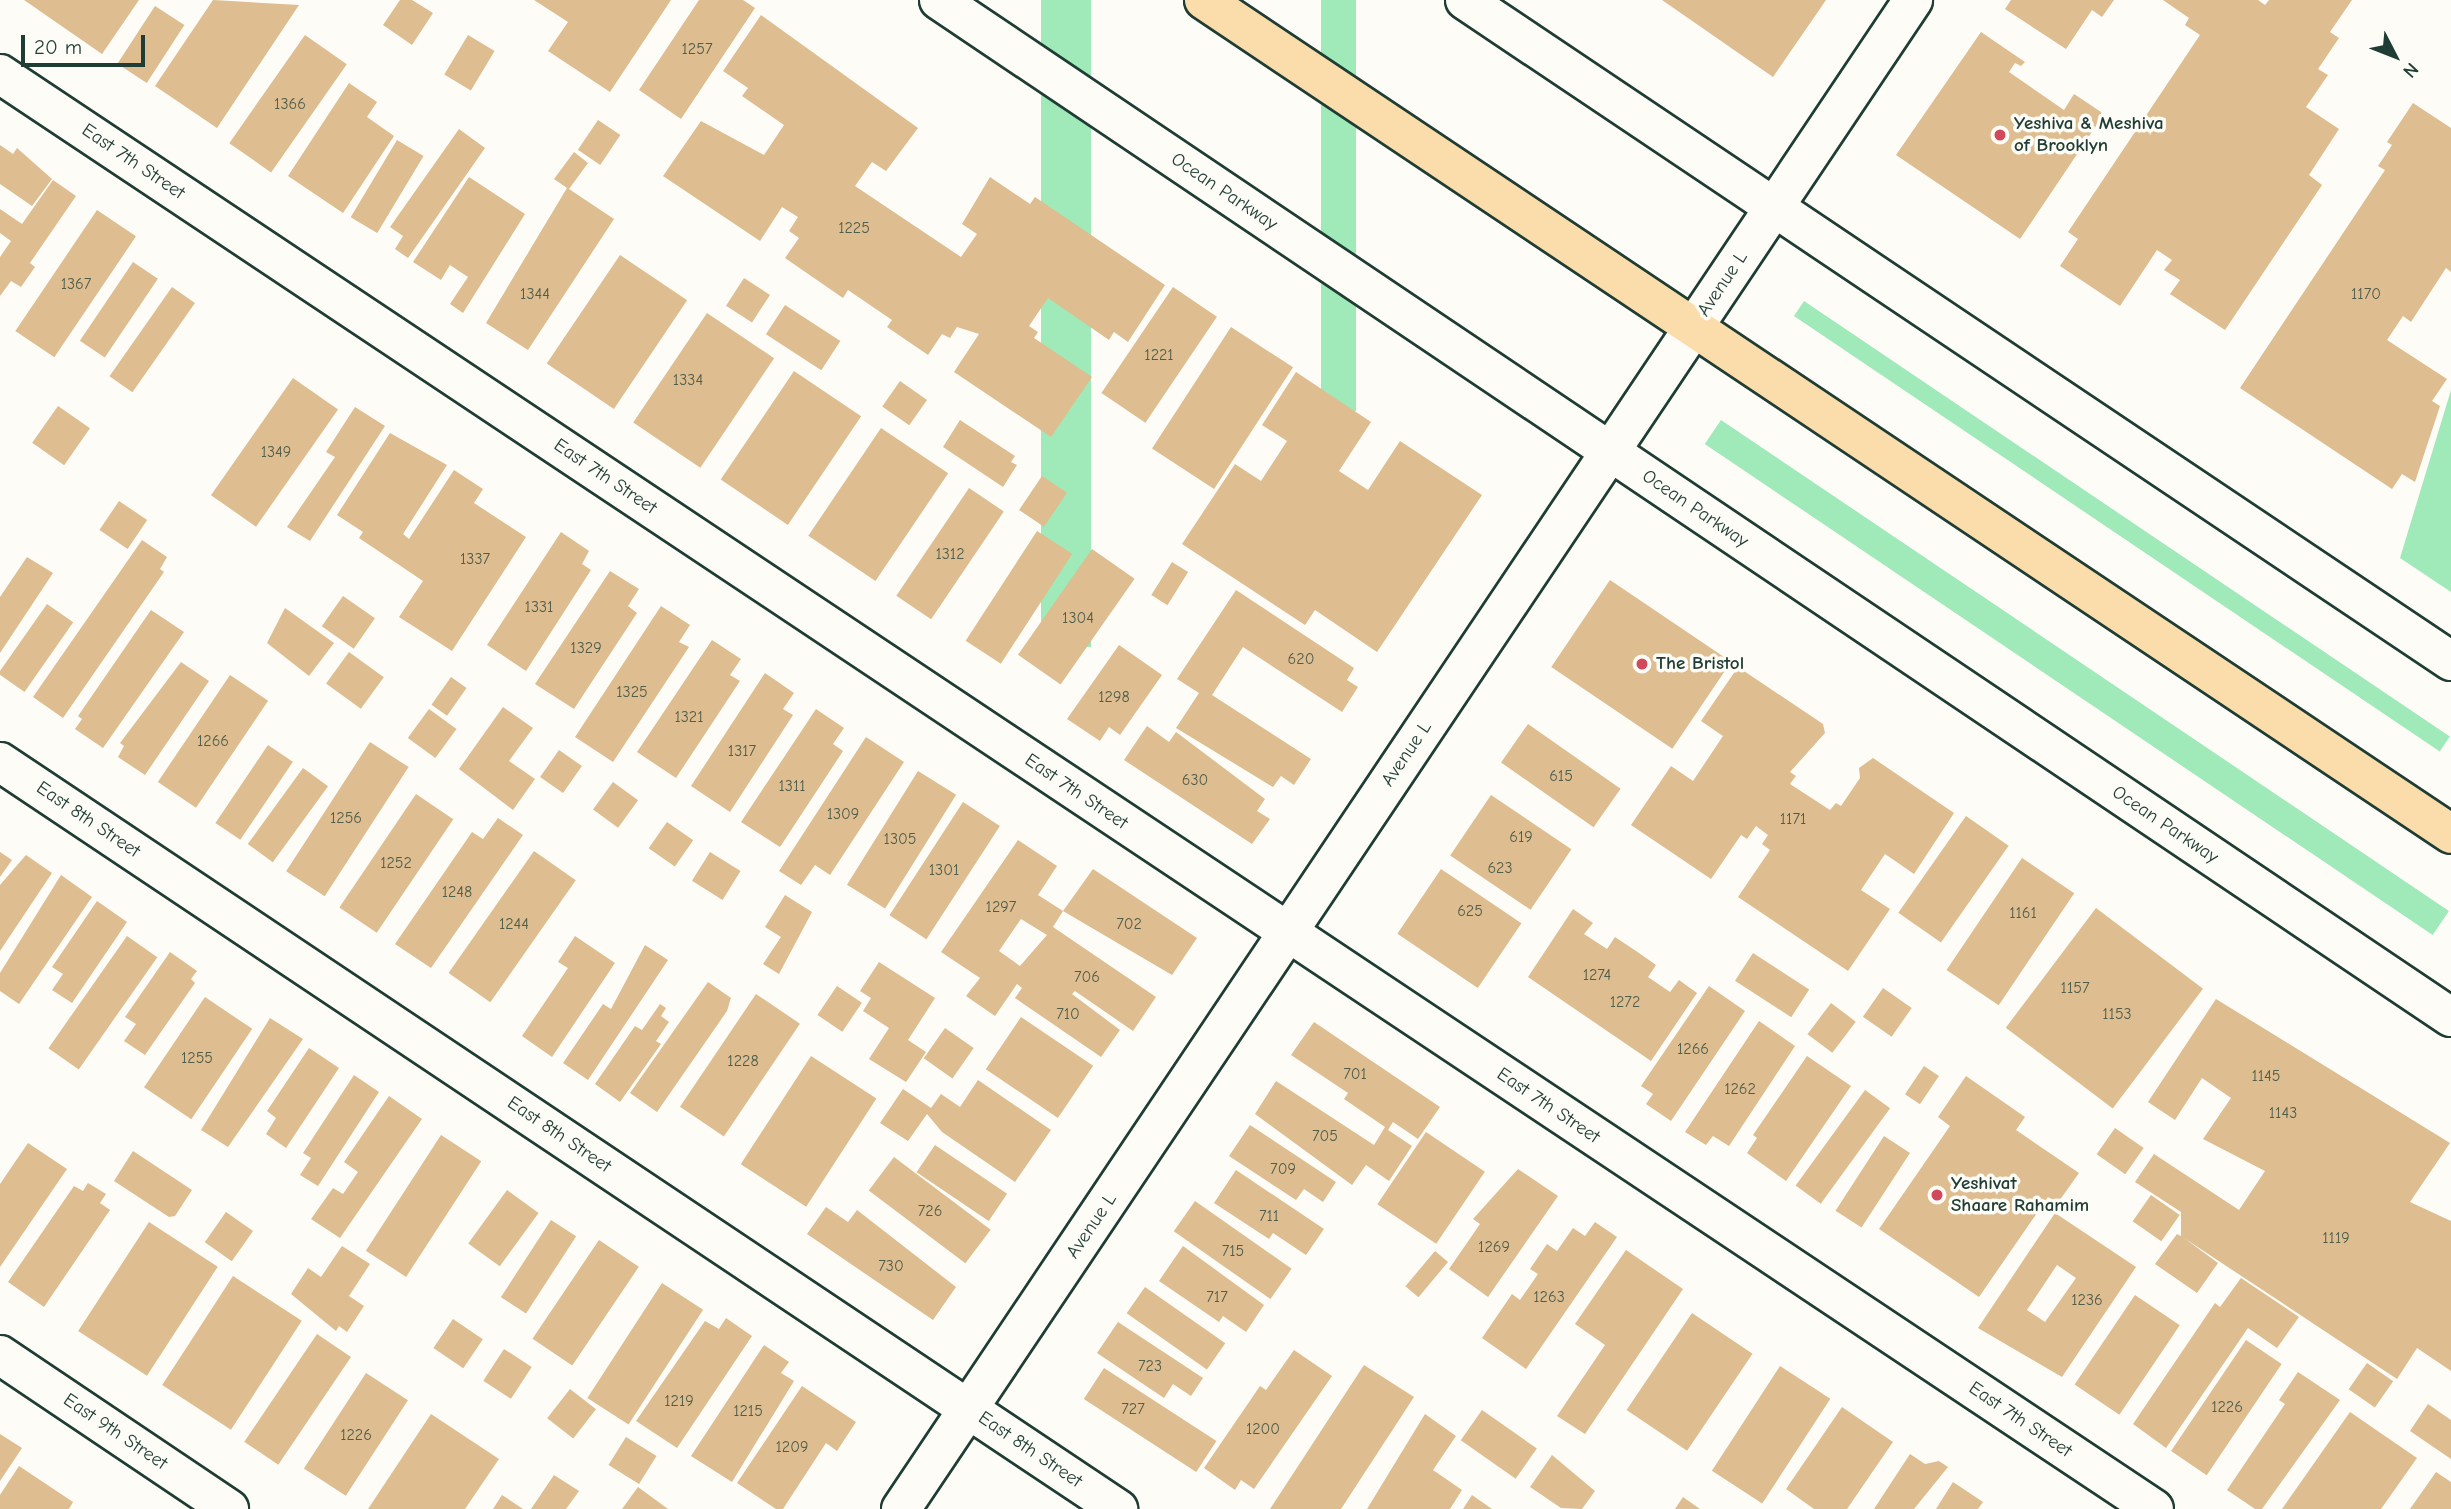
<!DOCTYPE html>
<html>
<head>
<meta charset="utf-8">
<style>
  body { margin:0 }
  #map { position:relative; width:2451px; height:1509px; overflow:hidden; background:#fdfcf7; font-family:"Comic Neue",sans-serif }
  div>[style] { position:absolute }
  .green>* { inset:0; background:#a0e9b8; transform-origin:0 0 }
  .building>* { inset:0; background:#debd90; transform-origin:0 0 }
  .roads { filter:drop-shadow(2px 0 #1f3d34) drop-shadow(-2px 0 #1f3d34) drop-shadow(0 2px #1f3d34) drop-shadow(0 -2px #1f3d34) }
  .minor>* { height:38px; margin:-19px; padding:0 19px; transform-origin:19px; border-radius:19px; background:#fdfcf7 }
  .major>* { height:38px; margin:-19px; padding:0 19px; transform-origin:19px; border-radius:19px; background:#faddab }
  .dots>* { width:19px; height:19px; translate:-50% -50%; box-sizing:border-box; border:4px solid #fdfcf7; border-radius:50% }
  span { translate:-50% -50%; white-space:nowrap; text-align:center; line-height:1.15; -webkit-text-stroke:7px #fdfcf7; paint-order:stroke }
  .number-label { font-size:16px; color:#4f5d4b }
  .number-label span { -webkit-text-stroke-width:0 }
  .poi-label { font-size:19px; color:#1f3d34; font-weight:700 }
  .left { translate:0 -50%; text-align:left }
  .street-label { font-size:19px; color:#1f3d34 }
  .north { position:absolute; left:2360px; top:21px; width:70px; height:70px; -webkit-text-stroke:5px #fdfcf7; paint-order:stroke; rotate:132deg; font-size:19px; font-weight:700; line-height:28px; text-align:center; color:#1f3d34 }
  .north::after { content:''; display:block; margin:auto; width:24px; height:32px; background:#1f3d34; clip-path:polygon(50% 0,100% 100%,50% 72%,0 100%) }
  .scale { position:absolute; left:21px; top:35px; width:124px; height:32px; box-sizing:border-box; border:4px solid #1f3d34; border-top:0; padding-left:9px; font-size:21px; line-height:24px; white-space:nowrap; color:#1f3d34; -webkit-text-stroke:5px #fdfcf7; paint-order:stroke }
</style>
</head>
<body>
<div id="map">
  <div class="green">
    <i style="left:1041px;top:0;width:50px;height:647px"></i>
    <i style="left:1321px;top:0;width:35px;height:411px"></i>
    <i style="left:1804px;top:301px;width:779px;height:18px;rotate:34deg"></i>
    <i style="clip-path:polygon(2451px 390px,2451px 592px,2400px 558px)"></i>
    <i style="left:1721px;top:420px;width:878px;height:29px;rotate:34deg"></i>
  </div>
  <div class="building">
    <i style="clip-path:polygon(24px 0,139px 0,102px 54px)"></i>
    <i style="clip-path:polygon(213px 0,299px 5px,217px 128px,155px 86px)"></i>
    <i style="clip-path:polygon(400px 0,412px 0,433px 13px,412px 45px,383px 25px)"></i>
    <i style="clip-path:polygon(534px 0,671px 0,610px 92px,548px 51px,568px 22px)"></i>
    <i style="clip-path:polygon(699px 0,743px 0,755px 8px,681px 119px,639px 90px)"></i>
    <i style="clip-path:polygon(1662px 0,1826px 0,1773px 77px)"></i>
    <i style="clip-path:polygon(2011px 0,2114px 0,2102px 17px,2092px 10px,2066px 49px,2005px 9px)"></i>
    <i style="clip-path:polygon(2163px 0,2258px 0,2265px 5px,2269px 0,2352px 0,2330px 32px,2339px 38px,2318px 69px,2328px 75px,2306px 107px,2339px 129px,2309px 175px,2322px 185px,2225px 330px,2170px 294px,2180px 280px,2164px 270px,2172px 260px,2157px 250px,2120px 306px,2060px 266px,2078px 239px,2068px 232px,2200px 35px,2185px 25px,2189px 18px)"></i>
    <i style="left:155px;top:6px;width:35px;height:69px;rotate:33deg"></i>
    <i style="clip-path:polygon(761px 15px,918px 128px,886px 171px,872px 162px,855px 186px,961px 257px,977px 234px,962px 224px,990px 177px,1030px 204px,1035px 197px,1165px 285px,1128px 342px,1114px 332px,1109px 340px,1048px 298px,1029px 326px,1038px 332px,1034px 338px,1092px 377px,1051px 437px,954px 372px,979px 334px,957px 327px,950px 338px,942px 334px,928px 355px,887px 327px,892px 320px,848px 290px,843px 298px,785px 258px,799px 238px,789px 231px,798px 217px,782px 207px,760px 241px,663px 176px,701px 121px,764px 155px,784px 125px,742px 96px,748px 88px,723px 71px)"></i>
    <i style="clip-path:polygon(1981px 32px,2025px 62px,2021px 66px,2015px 63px,2009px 72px,2064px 110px,2074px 94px,2104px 114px,2020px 239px,1896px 155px)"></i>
    <i style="left:305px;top:35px;width:51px;height:132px;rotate:35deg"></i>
    <i style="left:468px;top:35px;width:31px;height:46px;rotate:31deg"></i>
    <i style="clip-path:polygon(349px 83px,377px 102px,367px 117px,394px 136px,343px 213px,288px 176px)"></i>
    <i style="clip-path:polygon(2413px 103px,2451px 128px,2451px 272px,2446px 268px,2411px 322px,2403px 316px,2387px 340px,2447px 379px,2432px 401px,2440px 406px,2415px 482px,2402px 474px,2392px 489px,2240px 388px,2385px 170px,2378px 166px,2392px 145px,2387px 142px)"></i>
    <i style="left:598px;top:120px;width:27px;height:36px;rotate:34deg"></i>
    <i style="clip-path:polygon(459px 129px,485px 148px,408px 258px,395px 249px,403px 236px,390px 227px)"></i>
    <i style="left:397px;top:140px;width:31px;height:90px;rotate:31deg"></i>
    <i style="clip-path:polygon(0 145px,13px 154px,17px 148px,52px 179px,32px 206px,0 184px)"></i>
    <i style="clip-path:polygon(574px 152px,588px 163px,569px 189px,614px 219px,528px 350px,486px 323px,567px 188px,554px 179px)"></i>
    <i style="clip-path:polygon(469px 177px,525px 214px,463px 313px,450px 304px,468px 277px,450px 265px,441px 280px,413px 262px)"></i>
    <i style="clip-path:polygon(53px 180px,76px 196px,30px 263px,35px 267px,21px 287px,11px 281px,0 296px,0 257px,11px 241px,0 233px,0 209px,22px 224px)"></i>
    <i style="left:97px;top:210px;width:47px;height:146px;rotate:34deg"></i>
    <i style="left:620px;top:255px;width:81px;height:131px;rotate:34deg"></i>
    <i style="left:133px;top:262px;width:30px;height:95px;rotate:34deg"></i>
    <i style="left:744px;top:278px;width:31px;height:33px;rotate:33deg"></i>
    <i style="left:172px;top:287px;width:28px;height:109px;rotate:35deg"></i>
    <i style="left:1173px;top:287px;width:53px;height:128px;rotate:34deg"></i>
    <i style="left:785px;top:305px;width:66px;height:35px;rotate:33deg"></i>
    <i style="left:707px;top:313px;width:81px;height:132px;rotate:34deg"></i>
    <i style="left:1231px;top:327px;width:74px;height:145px;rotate:33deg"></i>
    <i style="left:794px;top:371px;width:81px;height:131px;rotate:34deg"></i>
    <i style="clip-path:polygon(1296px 372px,1371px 422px,1339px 471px,1368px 490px,1400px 441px,1482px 495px,1377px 652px,1315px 610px,1305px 625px,1182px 544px,1235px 464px,1261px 481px,1287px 441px,1262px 425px)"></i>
    <i style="left:293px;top:378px;width:55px;height:143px;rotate:35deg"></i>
    <i style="left:900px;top:381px;width:33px;height:31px;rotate:35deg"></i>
    <i style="left:58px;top:406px;width:39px;height:45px;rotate:35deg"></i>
    <i style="clip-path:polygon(355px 407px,385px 426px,310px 541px,287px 527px,335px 457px,326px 452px)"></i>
    <i style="clip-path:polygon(960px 420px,1015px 456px,1011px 462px,1017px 465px,1003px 487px,943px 447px)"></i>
    <i style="left:881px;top:428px;width:81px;height:130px;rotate:34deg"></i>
    <i style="clip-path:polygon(390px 433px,447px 465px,403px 534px,409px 539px,454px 470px,483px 489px,474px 503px,526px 537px,452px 651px,399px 617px,423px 581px,359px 538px,363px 532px,337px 515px)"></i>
    <i style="left:1042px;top:476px;width:30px;height:41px;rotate:34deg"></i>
    <i style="left:969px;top:488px;width:42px;height:130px;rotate:34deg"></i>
    <i style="left:119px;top:501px;width:34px;height:35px;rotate:34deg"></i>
    <i style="left:1037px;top:531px;width:42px;height:131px;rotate:33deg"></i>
    <i style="clip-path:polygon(561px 532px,589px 551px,582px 564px,591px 570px,526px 671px,487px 645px)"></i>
    <i style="clip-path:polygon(142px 540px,167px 557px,160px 569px,164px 572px,63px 718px,33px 697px)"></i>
    <i style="left:1092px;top:549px;width:52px;height:129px;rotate:35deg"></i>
    <i style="clip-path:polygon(27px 557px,53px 573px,0 653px,0 597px)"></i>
    <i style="left:1172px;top:562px;width:19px;height:39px;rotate:32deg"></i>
    <i style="clip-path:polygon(610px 571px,639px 589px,628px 606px,637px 613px,574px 709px,535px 684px)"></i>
    <i style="left:1610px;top:580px;width:146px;height:105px;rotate:34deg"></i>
    <i style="clip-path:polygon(1236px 590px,1354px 668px,1347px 680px,1358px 687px,1342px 712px,1243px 647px,1212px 695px,1311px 759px,1294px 785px,1281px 776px,1273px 787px,1176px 728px,1199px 693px,1177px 679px)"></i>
    <i style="left:343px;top:596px;width:39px;height:37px;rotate:35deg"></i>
    <i style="left:47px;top:604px;width:32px;height:85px;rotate:35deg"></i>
    <i style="clip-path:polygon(661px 606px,690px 625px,679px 642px,689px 647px,613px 762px,575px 737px)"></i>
    <i style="clip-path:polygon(285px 608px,334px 643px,309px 676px,267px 643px)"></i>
    <i style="clip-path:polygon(151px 610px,184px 632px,103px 748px,75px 729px,82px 719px,78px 716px)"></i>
    <i style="clip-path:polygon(712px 640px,741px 659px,730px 675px,740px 681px,676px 778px,637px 752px)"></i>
    <i style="clip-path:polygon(1119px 645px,1162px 675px,1120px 735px,1109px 727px,1100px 741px,1067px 719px)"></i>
    <i style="left:349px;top:652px;width:43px;height:39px;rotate:36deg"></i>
    <i style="clip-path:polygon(181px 662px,209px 681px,145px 775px,118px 757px,124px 746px,120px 743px)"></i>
    <i style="clip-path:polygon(1738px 667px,1823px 724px,1825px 733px,1790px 772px,1796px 776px,1790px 784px,1830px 810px,1836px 803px,1841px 806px,1860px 778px,1859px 768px,1873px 758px,1954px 813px,1914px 874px,1885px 854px,1861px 890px,1890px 909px,1848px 971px,1738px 897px,1770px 850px,1762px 844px,1768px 835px,1756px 826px,1747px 839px,1741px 835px,1711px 879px,1631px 825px,1671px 766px,1693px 781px,1723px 736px,1701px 721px)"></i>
    <i style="clip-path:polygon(765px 673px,794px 693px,783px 709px,793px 715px,730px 812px,691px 786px)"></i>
    <i style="left:230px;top:675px;width:46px;height:129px;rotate:34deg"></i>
    <i style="left:451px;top:677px;width:19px;height:34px;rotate:35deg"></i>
    <i style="clip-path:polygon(503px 707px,533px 728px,509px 761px,535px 779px,513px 810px,459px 769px)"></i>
    <i style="left:429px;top:709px;width:34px;height:36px;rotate:36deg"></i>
    <i style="clip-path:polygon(816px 709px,844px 728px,833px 744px,843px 751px,780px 847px,741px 822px)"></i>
    <i style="left:1528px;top:724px;width:113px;height:47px;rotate:35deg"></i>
    <i style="clip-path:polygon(1147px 726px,1169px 742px,1176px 732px,1265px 799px,1257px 811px,1270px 819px,1252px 844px,1124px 760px)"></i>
    <i style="clip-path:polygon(866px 737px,904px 762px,830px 875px,815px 865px,801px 885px,779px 871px)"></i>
    <i style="left:370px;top:742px;width:46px;height:154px;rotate:33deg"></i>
    <i style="left:268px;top:745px;width:30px;height:94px;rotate:34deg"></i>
    <i style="left:559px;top:750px;width:28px;height:33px;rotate:35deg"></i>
    <i style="left:303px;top:768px;width:31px;height:94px;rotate:36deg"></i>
    <i style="left:918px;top:771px;width:45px;height:134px;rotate:32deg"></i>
    <i style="left:613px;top:782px;width:31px;height:34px;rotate:36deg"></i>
    <i style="left:416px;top:794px;width:45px;height:137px;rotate:34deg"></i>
    <i style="left:1491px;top:795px;width:97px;height:73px;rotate:34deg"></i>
    <i style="left:963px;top:802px;width:44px;height:135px;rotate:33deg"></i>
    <i style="left:1966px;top:816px;width:52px;height:118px;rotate:35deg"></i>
    <i style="clip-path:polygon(498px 818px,523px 835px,431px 968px,395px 944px,472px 832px,483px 839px)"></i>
    <i style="left:667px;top:822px;width:32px;height:32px;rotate:35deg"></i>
    <i style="clip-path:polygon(evenodd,1018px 840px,1057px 866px,1038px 895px,1063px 911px,1053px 927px,1156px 997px,1133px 1031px,1075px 991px,1072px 994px,1120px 1030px,1101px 1057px,1015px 998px,1022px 988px,1017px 984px,995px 1016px,966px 996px,980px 978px,941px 952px,1018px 840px,1021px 919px,1047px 935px,1020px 966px,999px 951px,1021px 919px)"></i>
    <i style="left:534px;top:851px;width:51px;height:149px;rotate:35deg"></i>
    <i style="clip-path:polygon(0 852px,12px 860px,0 877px)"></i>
    <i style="left:710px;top:852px;width:36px;height:34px;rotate:32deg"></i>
    <i style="clip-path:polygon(26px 855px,52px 873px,0 951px,0 885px)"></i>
    <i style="left:2022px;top:858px;width:63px;height:135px;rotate:34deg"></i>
    <i style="clip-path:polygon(1093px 869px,1197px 938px,1172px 975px,1063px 911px)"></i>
    <i style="left:1441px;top:869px;width:97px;height:78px;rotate:34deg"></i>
    <i style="clip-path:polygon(61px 875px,92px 897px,19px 1004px,0 991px,0 973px)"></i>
    <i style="clip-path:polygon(785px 895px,812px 912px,779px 974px,763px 964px,781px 937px,765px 927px)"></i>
    <i style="clip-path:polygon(97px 901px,127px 922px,72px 1003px,52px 990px,63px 974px,52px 967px)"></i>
    <i style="left:2096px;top:908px;width:134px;height:150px;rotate:37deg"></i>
    <i style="clip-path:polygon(1573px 909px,1593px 923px,1584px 934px,1607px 949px,1615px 937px,1636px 951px,1656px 965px,1648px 977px,1670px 992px,1679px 980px,1697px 993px,1651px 1061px,1528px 977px)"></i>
    <i style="left:127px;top:936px;width:37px;height:137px;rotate:35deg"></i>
    <i style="clip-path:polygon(575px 936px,615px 963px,552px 1057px,522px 1036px,568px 968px,558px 962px)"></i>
    <i style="clip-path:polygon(645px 945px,668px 960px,588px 1080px,563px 1063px,603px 1004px,611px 1009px)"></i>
    <i style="clip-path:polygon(170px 952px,197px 971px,191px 979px,195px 983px,145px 1055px,124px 1041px,136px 1024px,125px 1017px)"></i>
    <i style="left:1753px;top:953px;width:67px;height:33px;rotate:33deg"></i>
    <i style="clip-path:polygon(879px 962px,935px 998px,908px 1040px,926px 1052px,906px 1082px,869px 1059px,889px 1028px,863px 1011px,871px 998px,860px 991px)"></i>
    <i style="clip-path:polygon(708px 982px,731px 998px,727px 1011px,657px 1112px,630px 1093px)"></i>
    <i style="left:837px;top:986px;width:30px;height:35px;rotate:34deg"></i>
    <i style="clip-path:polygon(1709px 986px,1745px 1011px,1671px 1121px,1646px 1104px,1653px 1094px,1641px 1086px)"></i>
    <i style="left:1883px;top:988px;width:35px;height:35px;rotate:35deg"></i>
    <i style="left:756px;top:994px;width:53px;height:136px;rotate:34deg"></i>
    <i style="left:205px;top:997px;width:57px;height:109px;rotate:34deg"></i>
    <i style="clip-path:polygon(2216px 999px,2450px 1143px,2410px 1202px,2451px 1221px,2451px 1371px,2417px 1348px,2397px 1379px,2184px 1238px,2218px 1263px,2197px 1293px,2155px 1264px,2177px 1234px,2181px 1236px,2181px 1212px,2135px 1182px,2154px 1154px,2239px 1210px,2265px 1171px,2203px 1139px,2231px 1098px,2202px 1078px,2175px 1120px,2148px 1102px)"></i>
    <i style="left:1831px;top:1003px;width:31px;height:39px;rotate:37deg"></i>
    <i style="clip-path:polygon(660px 1004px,666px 1008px,661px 1016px,669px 1022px,656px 1041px,661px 1044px,620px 1102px,595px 1084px,635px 1026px,642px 1030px)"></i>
    <i style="left:1021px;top:1017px;width:87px;height:63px;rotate:34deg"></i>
    <i style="clip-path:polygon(270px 1018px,303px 1039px,228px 1147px,201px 1130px)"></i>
    <i style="clip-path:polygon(1759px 1021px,1795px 1046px,1729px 1146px,1713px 1136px,1706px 1145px,1685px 1132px)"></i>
    <i style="clip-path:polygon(1314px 1022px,1440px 1107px,1418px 1139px,1393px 1122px,1388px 1130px,1412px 1146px,1389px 1181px,1366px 1165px,1352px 1185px,1255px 1114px,1276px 1081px,1374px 1145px,1385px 1127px,1344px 1099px,1348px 1093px,1291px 1055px)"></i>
    <i style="left:945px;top:1028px;width:35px;height:37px;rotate:35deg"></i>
    <i style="clip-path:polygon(309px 1048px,339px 1068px,286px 1148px,266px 1134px,276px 1118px,267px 1111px)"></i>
    <i style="left:811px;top:1056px;width:78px;height:129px;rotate:33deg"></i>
    <i style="clip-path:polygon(1807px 1056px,1851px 1086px,1786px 1181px,1747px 1153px,1757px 1138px,1753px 1135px)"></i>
    <i style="left:1924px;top:1066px;width:18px;height:34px;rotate:34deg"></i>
    <i style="clip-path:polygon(354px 1075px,379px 1092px,318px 1186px,300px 1175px,311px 1158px,303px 1153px)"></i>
    <i style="clip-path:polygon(1966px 1076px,2025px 1117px,2016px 1130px,2079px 1173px,2057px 1204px,2048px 1197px,1979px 1297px,1879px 1229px,1950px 1126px,1938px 1117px)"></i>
    <i style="clip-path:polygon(978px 1080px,1051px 1130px,1015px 1182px,942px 1132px,927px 1114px,908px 1141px,880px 1123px,903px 1089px,931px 1108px,941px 1094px,960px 1107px)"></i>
    <i style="left:1865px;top:1090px;width:31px;height:118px;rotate:36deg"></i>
    <i style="clip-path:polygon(389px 1096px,422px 1119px,340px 1238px,311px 1219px,333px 1188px,343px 1194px,358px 1172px,344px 1162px)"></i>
    <i style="clip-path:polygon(1250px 1125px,1336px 1182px,1323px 1202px,1304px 1189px,1296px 1200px,1229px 1156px)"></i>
    <i style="left:2115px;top:1128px;width:35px;height:32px;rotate:35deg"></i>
    <i style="left:1426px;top:1132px;width:71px;height:87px;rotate:34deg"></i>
    <i style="left:441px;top:1135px;width:48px;height:138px;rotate:33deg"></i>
    <i style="left:1884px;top:1136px;width:31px;height:89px;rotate:33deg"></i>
    <i style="clip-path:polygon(28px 1143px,67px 1169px,0 1267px,0 1184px)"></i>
    <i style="left:935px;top:1145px;width:87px;height:33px;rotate:34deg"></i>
    <i style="clip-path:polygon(133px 1151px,192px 1190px,175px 1216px,169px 1217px,114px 1181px)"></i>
    <i style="left:894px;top:1157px;width:121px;height:42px;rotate:37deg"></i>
    <i style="clip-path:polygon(1518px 1169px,1558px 1196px,1488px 1297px,1449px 1269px,1480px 1224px,1473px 1219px)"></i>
    <i style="clip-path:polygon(1236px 1170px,1324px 1229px,1306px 1255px,1273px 1233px,1269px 1239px,1214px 1203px)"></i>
    <i style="clip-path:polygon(88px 1183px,106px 1194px,100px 1203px,110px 1210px,44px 1307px,8px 1282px,74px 1186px,83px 1191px)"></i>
    <i style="left:507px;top:1190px;width:39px;height:66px;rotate:36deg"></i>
    <i style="left:2151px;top:1195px;width:35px;height:32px;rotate:35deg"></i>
    <i style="left:1195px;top:1201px;width:118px;height:37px;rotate:35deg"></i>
    <i style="clip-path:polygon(826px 1207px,848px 1222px,857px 1210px,956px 1287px,933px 1320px,807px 1234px)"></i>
    <i style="left:226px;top:1212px;width:33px;height:37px;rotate:35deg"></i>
    <i style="clip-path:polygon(evenodd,2055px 1213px,2136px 1267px,2062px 1377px,1978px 1328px,2055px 1213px,2057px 1265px,2076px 1278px,2045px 1322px,2027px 1310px,2057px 1265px)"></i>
    <i style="left:551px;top:1220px;width:30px;height:92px;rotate:33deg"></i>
    <i style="left:149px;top:1222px;width:82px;height:130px;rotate:33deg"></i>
    <i style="clip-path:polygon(1595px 1222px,1617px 1237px,1526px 1369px,1482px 1338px,1512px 1294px,1520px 1300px,1538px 1274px,1530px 1269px,1547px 1244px,1557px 1251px,1573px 1228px,1585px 1236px)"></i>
    <i style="left:599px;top:1240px;width:48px;height:119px;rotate:34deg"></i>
    <i style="clip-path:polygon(342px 1246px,370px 1264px,349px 1296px,364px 1306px,347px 1332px,339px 1326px,336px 1331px,291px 1294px,308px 1268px,321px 1277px)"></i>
    <i style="clip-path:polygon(1183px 1246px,1264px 1305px,1246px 1332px,1223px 1316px,1219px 1322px,1159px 1281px)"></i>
    <i style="clip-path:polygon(1626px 1250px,1683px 1289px,1585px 1434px,1557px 1416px,1605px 1345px,1575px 1324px)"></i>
    <i style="left:1435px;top:1251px;width:17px;height:46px;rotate:40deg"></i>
    <i style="left:233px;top:1276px;width:82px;height:130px;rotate:33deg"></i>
    <i style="clip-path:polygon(2241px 1278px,2299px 1317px,2277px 1348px,2248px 1328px,2166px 1448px,2133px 1424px,2215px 1303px,2220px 1307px)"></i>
    <i style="left:662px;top:1283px;width:49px;height:137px;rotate:33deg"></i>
    <i style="left:1145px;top:1287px;width:98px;height:32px;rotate:35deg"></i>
    <i style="left:2135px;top:1295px;width:54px;height:108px;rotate:34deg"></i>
    <i style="left:1692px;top:1313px;width:73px;height:117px;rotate:34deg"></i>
    <i style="clip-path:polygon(726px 1318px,752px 1336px,677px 1448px,636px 1421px,705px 1321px,719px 1329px)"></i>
    <i style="left:453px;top:1319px;width:36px;height:35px;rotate:34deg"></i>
    <i style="clip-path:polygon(1118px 1322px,1203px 1378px,1191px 1396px,1173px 1384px,1164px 1398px,1097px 1353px)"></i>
    <i style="left:317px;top:1334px;width:41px;height:130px;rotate:34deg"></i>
    <i style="left:2246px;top:1340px;width:43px;height:134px;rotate:34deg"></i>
    <i style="clip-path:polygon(764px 1345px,789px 1362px,781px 1373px,794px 1381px,732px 1482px,691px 1456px)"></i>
    <i style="left:504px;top:1349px;width:33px;height:38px;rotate:33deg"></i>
    <i style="clip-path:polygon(1294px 1350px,1332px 1376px,1254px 1489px,1241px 1480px,1235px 1490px,1204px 1468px,1260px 1386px,1266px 1390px)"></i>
    <i style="left:2367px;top:1363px;width:32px;height:32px;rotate:35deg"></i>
    <i style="clip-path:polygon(1364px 1365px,1414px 1397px,1341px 1509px,1270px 1509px)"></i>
    <i style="left:1780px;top:1366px;width:60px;height:125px;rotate:33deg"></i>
    <i style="left:1104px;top:1368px;width:134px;height:37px;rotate:33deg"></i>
    <i style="clip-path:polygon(2298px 1372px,2340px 1400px,2262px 1509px,2255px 1509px,2227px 1490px,2285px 1404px,2279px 1400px)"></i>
    <i style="left:366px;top:1373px;width:50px;height:114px;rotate:33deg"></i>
    <i style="clip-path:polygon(802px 1386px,856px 1422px,837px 1451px,826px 1443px,783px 1509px,776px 1509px,737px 1483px)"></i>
    <i style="left:570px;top:1389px;width:33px;height:37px;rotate:38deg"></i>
    <i style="clip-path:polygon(2428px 1404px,2451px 1420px,2451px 1459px,2410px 1431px)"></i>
    <i style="clip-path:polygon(1842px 1407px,1893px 1442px,1847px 1509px,1814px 1509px,1786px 1489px)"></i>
    <i style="left:1482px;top:1410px;width:67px;height:37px;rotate:35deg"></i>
    <i style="clip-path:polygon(2350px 1412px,2417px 1458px,2381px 1509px,2282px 1509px)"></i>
    <i style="clip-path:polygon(431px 1414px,499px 1459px,465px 1509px,368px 1509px)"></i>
    <i style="clip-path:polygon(1425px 1414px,1456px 1436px,1433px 1470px,1462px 1490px,1450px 1509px,1367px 1509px)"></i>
    <i style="clip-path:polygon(0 1434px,22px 1448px,0 1481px)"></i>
    <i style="left:626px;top:1437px;width:36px;height:33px;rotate:32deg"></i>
    <i style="clip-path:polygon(1910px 1454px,1925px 1464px,1939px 1461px,1948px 1467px,1914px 1509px,1874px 1509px)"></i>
    <i style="clip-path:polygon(1552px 1455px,1595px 1491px,1582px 1509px,1561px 1508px,1530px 1487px)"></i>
    <i style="clip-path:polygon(19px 1466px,73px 1502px,69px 1509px,0 1509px,0 1495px)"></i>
    <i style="clip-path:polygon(2436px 1472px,2451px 1482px,2451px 1509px,2410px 1509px)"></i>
    <i style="clip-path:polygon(554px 1475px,579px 1491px,566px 1509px,531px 1509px)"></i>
    <i style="clip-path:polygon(1953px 1482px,1983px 1502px,1978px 1509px,1936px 1509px)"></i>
    <i style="clip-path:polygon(638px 1487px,668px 1509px,622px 1509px)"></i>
    <i style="clip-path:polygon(502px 1495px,523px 1509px,493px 1509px)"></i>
    <i style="clip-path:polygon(1472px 1495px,1492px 1509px,1463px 1509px)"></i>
    <i style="clip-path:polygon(1683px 1497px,1700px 1509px,1675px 1509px)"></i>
  </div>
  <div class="roads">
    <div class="minor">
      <i style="left:939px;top:0;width:1822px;rotate:33.93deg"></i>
      <i style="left:1465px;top:0;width:1187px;rotate:33.84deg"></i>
      <i style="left:0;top:74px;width:2588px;rotate:33.67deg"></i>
      <i style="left:0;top:762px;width:1345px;rotate:33.75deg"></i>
      <i style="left:0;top:1355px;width:276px;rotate:33.9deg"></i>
      <i style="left:901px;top:1509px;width:1817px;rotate:-56.15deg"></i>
    </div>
    <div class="major">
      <i style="left:1204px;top:0;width:1500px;rotate:33.77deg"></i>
    </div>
  </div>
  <div class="dots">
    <i style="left:2000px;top:135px;background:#d1495b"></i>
    <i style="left:1642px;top:664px;background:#d1495b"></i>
    <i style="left:1937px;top:1195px;background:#d1495b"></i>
  </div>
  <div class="number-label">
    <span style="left:697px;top:49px">1257</span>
    <span style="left:290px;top:104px">1366</span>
    <span style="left:854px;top:228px">1225</span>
    <span style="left:76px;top:284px">1367</span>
    <span style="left:535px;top:294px">1344</span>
    <span style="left:2366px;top:294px">1170</span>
    <span style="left:1159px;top:355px">1221</span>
    <span style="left:688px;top:380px">1334</span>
    <span style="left:276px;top:452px">1349</span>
    <span style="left:950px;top:554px">1312</span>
    <span style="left:475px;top:559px">1337</span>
    <span style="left:539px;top:607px">1331</span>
    <span style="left:1078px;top:618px">1304</span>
    <span style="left:586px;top:648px">1329</span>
    <span style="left:1301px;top:659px">620</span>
    <span style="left:632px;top:692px">1325</span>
    <span style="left:1114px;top:697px">1298</span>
    <span style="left:689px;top:717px">1321</span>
    <span style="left:213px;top:741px">1266</span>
    <span style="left:742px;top:751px">1317</span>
    <span style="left:1561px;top:776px">615</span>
    <span style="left:1195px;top:780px">630</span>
    <span style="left:792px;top:786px">1311</span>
    <span style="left:843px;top:814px">1309</span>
    <span style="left:346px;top:818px">1256</span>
    <span style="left:1793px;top:819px">1171</span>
    <span style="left:1521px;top:837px">619</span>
    <span style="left:900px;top:839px">1305</span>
    <span style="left:396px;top:863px">1252</span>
    <span style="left:1500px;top:868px">623</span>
    <span style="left:944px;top:870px">1301</span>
    <span style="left:457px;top:892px">1248</span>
    <span style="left:1001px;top:907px">1297</span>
    <span style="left:1470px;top:911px">625</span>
    <span style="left:2023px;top:913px">1161</span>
    <span style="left:514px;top:924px">1244</span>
    <span style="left:1129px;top:924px">702</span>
    <span style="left:1597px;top:975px">1274</span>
    <span style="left:1087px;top:977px">706</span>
    <span style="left:2075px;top:988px">1157</span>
    <span style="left:1625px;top:1002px">1272</span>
    <span style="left:1068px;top:1014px">710</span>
    <span style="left:2117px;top:1014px">1153</span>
    <span style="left:1693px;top:1049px">1266</span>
    <span style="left:197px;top:1058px">1255</span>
    <span style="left:743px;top:1061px">1228</span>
    <span style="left:1355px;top:1074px">701</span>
    <span style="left:2266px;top:1076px">1145</span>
    <span style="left:1740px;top:1089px">1262</span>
    <span style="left:2283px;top:1113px">1143</span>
    <span style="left:1325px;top:1136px">705</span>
    <span style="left:1283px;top:1169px">709</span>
    <span style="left:930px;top:1211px">726</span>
    <span style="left:1269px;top:1216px">711</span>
    <span style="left:2336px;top:1238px">1119</span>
    <span style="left:1494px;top:1247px">1269</span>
    <span style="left:1233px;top:1251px">715</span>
    <span style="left:891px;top:1266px">730</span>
    <span style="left:1217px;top:1297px">717</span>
    <span style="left:1549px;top:1297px">1263</span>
    <span style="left:2087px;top:1300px">1236</span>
    <span style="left:1150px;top:1366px">723</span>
    <span style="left:679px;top:1401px">1219</span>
    <span style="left:2227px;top:1407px">1226</span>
    <span style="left:1133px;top:1409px">727</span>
    <span style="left:748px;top:1411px">1215</span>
    <span style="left:1263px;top:1429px">1200</span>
    <span style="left:356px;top:1435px">1226</span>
    <span style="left:792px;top:1447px">1209</span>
  </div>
  <div class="poi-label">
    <span class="left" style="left:2014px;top:135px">Yeshiva &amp; Meshiva<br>of Brooklyn</span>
    <span class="left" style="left:1656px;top:664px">The Bristol</span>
    <span class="left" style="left:1951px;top:1195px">Yeshivat<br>Shaare Rahamim</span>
  </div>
  <div class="street-label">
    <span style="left:133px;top:162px;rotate:34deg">East 7th Street</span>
    <span style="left:1224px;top:192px;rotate:34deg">Ocean Parkway</span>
    <span style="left:1723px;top:284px;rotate:-56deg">Avenue L</span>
    <span style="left:605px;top:477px;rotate:34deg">East 7th Street</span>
    <span style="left:1695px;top:509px;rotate:34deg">Ocean Parkway</span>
    <span style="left:1407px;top:754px;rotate:-56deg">Avenue L</span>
    <span style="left:1076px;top:792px;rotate:34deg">East 7th Street</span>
    <span style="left:88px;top:820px;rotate:34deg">East 8th Street</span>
    <span style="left:2165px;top:825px;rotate:34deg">Ocean Parkway</span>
    <span style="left:1548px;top:1106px;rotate:34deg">East 7th Street</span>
    <span style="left:559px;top:1135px;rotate:34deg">East 8th Street</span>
    <span style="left:1092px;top:1226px;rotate:-56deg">Avenue L</span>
    <span style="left:2020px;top:1420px;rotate:34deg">East 7th Street</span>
    <span style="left:115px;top:1432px;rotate:34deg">East 9th Street</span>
    <span style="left:1030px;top:1450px;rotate:34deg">East 8th Street</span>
  </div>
  <div class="north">N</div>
  <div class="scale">20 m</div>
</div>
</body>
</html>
